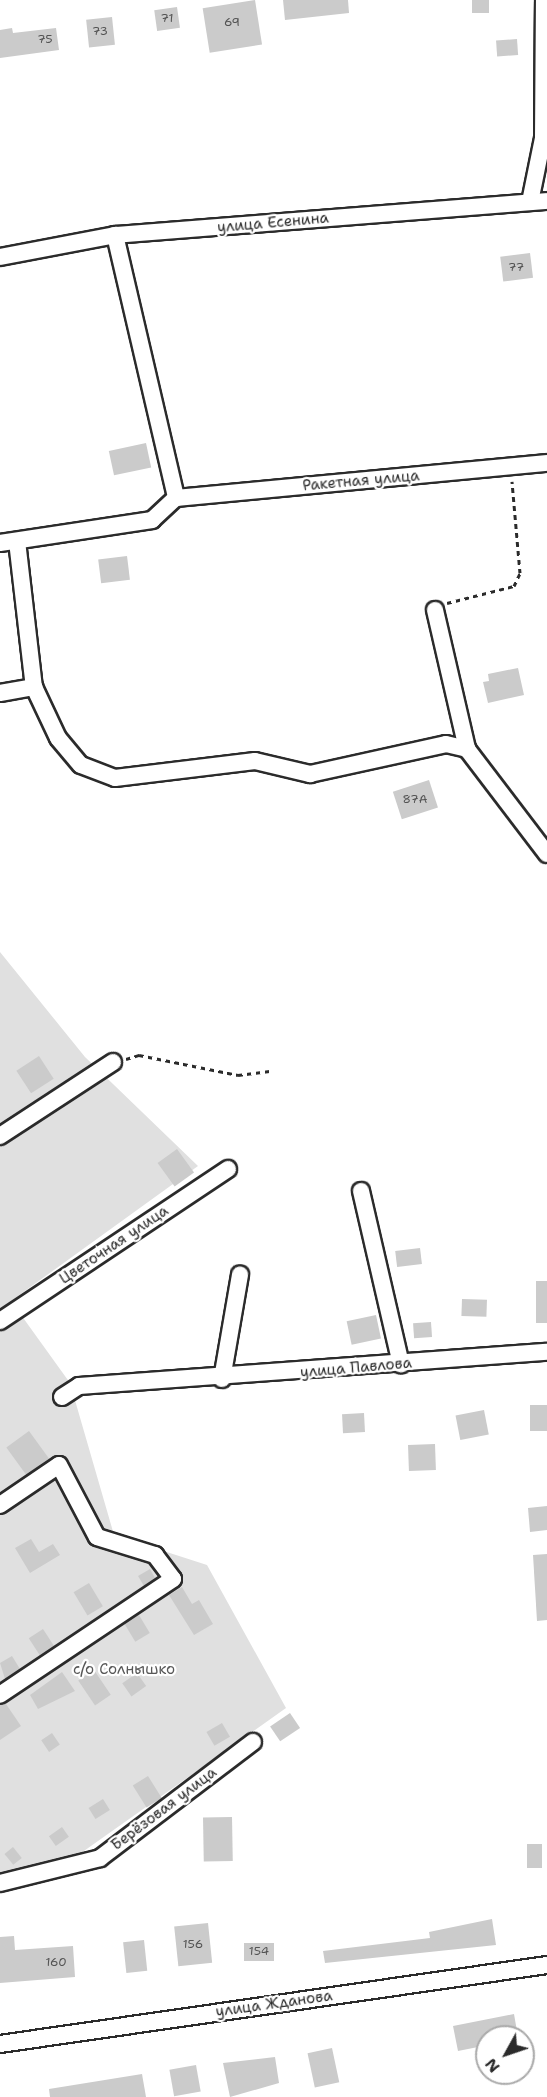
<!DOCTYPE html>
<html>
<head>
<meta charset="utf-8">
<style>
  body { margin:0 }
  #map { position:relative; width:547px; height:2097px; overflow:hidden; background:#fff; font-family:"Shantell Sans",sans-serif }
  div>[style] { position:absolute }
  .green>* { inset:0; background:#e0e0e0 }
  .building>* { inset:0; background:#cbcbcb; transform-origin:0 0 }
  .path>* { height:3px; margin-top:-1.5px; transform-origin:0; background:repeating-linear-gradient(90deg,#2b2b2b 0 4.5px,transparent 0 9px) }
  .roads { filter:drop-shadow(2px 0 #2b2b2b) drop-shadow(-2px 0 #2b2b2b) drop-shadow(0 2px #2b2b2b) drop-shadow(0 -2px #2b2b2b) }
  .minor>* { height:16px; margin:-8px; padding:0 8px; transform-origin:8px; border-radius:8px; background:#fff }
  span { translate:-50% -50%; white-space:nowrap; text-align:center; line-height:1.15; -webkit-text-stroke:4.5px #fff; paint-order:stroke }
  .number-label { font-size:12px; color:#535353 }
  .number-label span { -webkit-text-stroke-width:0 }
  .street-label { font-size:15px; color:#2b2b2b }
  .park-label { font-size:15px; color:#585858 }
  .north { position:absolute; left:475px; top:2025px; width:60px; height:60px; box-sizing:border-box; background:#fff; border:2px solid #aaa; border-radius:50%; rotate:230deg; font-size:16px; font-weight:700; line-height:24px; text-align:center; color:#2b2b2b }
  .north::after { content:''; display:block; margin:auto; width:21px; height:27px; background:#2b2b2b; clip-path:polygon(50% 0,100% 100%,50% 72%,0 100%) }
</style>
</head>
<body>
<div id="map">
  <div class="green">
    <i style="clip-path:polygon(0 952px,85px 1057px,198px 1166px,11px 1301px,70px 1383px,114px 1535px,207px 1565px,286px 1708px,74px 1858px,0 1874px)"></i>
  </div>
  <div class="building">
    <i style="left:255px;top:0;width:45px;height:53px;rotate:81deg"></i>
    <i style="clip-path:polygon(283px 0,348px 0,349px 13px,285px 20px)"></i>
    <i style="left:472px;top:0;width:17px;height:13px"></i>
    <i style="left:177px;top:7px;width:21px;height:23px;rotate:82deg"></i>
    <i style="left:112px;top:17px;width:28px;height:26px;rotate:84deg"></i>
    <i style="clip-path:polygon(12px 28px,13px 33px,56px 28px,59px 50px,0 58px,0 30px)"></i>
    <i style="left:517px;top:39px;width:16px;height:21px;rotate:86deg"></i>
    <i style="left:530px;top:253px;width:25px;height:30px;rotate:83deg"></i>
    <i style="left:146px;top:443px;width:25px;height:38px;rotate:78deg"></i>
    <i style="left:127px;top:556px;width:24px;height:29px;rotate:83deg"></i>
    <i style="clip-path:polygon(518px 668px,524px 695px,488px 703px,483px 682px,489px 681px,488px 674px)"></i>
    <i style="left:429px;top:780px;width:29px;height:38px;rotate:72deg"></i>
    <i style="left:39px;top:1056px;width:27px;height:27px;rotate:57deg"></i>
    <i style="left:177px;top:1149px;width:29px;height:24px;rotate:54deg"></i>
    <i style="left:420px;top:1248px;width:16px;height:25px;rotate:83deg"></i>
    <i style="left:536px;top:1281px;width:11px;height:42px"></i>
    <i style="left:462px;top:1299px;width:25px;height:17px;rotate:2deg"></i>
    <i style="left:376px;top:1315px;width:24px;height:30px;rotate:78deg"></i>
    <i style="left:431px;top:1322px;width:15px;height:18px;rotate:86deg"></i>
    <i style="left:547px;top:1405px;width:26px;height:17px;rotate:90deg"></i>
    <i style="left:484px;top:1410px;width:25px;height:29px;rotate:79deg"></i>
    <i style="left:364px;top:1413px;width:19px;height:22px;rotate:87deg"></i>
    <i style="left:29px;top:1431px;width:34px;height:28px;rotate:54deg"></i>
    <i style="left:435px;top:1444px;width:26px;height:27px;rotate:88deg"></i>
    <i style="clip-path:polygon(547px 1506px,547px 1530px,530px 1532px,528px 1508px)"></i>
    <i style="clip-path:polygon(31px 1539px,39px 1552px,53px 1544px,60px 1555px,30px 1573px,15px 1548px)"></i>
    <i style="clip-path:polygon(547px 1554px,547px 1620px,537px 1621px,533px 1555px)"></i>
    <i style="clip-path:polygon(150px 1569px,155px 1578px,144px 1586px,138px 1576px)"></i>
    <i style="left:89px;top:1583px;width:27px;height:18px;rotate:59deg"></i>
    <i style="clip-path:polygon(182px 1587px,192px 1604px,199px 1600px,213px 1624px,194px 1635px,169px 1595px)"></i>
    <i style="left:139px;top:1615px;width:21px;height:17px;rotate:59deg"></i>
    <i style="left:43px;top:1629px;width:20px;height:17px;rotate:57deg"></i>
    <i style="clip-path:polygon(12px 1656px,20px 1669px,5px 1679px,0 1663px)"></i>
    <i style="left:94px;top:1670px;width:30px;height:19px;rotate:56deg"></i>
    <i style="clip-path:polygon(62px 1672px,75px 1691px,38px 1709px,30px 1695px)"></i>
    <i style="left:137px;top:1673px;width:16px;height:18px;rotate:55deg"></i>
    <i style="clip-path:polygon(6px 1704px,21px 1726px,0 1740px,0 1705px)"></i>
    <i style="left:290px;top:1713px;width:18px;height:24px;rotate:56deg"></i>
    <i style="left:222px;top:1723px;width:16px;height:18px;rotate:60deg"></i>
    <i style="left:52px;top:1733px;width:14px;height:13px;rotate:56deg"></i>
    <i style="left:148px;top:1776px;width:26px;height:18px;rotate:58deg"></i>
    <i style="left:103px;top:1799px;width:13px;height:17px;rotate:58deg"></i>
    <i style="left:232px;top:1817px;width:44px;height:29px;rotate:89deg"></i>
    <i style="left:62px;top:1827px;width:12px;height:16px;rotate:55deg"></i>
    <i style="left:527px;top:1844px;width:15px;height:24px"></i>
    <i style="left:13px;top:1847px;width:14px;height:11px;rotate:51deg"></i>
    <i style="clip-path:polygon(492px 1919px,496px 1945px,325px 1963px,323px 1951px,430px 1938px,429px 1932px)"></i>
    <i style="left:208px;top:1923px;width:40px;height:34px;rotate:84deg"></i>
    <i style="clip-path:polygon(14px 1936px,15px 1950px,73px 1946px,75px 1977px,0 1983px,0 1937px)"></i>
    <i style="left:144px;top:1940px;width:31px;height:21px;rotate:84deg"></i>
    <i style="left:244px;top:1943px;width:30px;height:18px"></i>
    <i style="clip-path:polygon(514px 2014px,518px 2037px,481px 2037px,483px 2046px,458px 2051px,453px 2026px)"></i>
    <i style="left:332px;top:2048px;width:35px;height:25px;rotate:78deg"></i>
    <i style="clip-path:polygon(275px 2057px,279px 2083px,230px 2097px,223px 2063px)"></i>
    <i style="left:196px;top:2065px;width:27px;height:27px;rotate:80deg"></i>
    <i style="clip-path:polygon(142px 2074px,146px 2097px,50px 2097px,49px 2089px)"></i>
  </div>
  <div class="path">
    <i style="left:447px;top:603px;width:69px;rotate:-14.2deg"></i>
    <i style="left:514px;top:586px;width:14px;rotate:-65deg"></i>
    <i style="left:520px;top:573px;width:92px;rotate:-95deg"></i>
    <i style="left:126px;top:1059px;width:14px;rotate:-17deg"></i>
    <i style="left:139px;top:1055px;width:101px;rotate:11.4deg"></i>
    <i style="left:238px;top:1075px;width:32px;rotate:-7deg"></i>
  </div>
  <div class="roads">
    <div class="minor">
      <i style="left:530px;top:202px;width:65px;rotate:-78.5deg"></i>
      <i style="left:543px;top:138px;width:138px;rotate:-89.6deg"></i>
      <i style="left:115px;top:235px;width:270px;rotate:76.9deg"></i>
      <i style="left:0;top:257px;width:117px;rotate:-10.8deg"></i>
      <i style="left:115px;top:235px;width:433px;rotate:-4.5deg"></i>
      <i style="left:17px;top:541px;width:147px;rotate:83.4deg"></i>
      <i style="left:34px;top:687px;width:56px;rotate:64.8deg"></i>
      <i style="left:58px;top:738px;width:35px;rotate:50deg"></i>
      <i style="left:81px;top:765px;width:36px;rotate:21deg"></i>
      <i style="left:115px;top:778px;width:141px;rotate:-6.9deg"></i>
      <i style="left:255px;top:761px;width:57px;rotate:13.3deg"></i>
      <i style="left:310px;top:774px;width:139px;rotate:-12.4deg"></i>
      <i style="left:446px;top:744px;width:22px;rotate:13deg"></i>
      <i style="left:467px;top:749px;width:132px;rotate:52.7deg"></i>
      <i style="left:0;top:543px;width:154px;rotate:-8.6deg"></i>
      <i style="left:152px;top:520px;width:33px;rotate:-43deg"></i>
      <i style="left:176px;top:498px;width:373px;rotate:-5.4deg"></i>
      <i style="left:435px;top:610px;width:143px;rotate:77deg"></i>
      <i style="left:0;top:693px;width:35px;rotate:-10deg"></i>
      <i style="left:0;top:1136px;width:135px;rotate:-33.2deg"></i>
      <i style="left:361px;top:1191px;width:178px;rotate:77deg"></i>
      <i style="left:0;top:1321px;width:274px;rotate:-33.7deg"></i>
      <i style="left:222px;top:1379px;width:106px;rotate:-80.2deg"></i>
      <i style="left:62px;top:1397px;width:20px;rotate:-33deg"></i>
      <i style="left:79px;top:1386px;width:469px;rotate:-4.2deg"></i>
      <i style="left:0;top:1505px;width:71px;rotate:-34.1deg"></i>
      <i style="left:59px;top:1465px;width:81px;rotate:62.2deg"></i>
      <i style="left:97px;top:1537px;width:61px;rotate:17.2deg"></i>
      <i style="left:155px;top:1555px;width:30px;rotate:53deg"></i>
      <i style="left:173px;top:1579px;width:208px;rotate:146.2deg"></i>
      <i style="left:0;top:1883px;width:103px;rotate:-14deg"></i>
      <i style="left:100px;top:1858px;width:192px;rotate:-37.2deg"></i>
      <i style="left:0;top:2044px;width:553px;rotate:-8.22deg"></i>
    </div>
  </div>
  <div class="number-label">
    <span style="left:167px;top:19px">71</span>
    <span style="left:232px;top:23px">69</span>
    <span style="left:100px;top:32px">73</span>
    <span style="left:45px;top:40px">75</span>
    <span style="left:516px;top:268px">77</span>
    <span style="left:415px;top:800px">87А</span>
    <span style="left:193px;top:1945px">156</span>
    <span style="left:259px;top:1952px">154</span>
    <span style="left:56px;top:1963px">160</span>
  </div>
  <div class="street-label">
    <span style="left:273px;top:223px;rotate:-5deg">улица Есенина</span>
    <span style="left:361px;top:481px;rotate:-5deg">Ракетная улица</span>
    <span style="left:114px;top:1245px;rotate:-34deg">Цветочная улица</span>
    <span style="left:356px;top:1368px;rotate:-5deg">улица Павлова</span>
    <span style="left:164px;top:1809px;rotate:-37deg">Берёзовая улица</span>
    <span style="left:274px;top:2004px;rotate:-8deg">улица Жданова</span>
  </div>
  <div class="park-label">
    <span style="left:124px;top:1670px">с/о Солнышко</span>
  </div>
  <div class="north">N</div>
</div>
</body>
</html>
